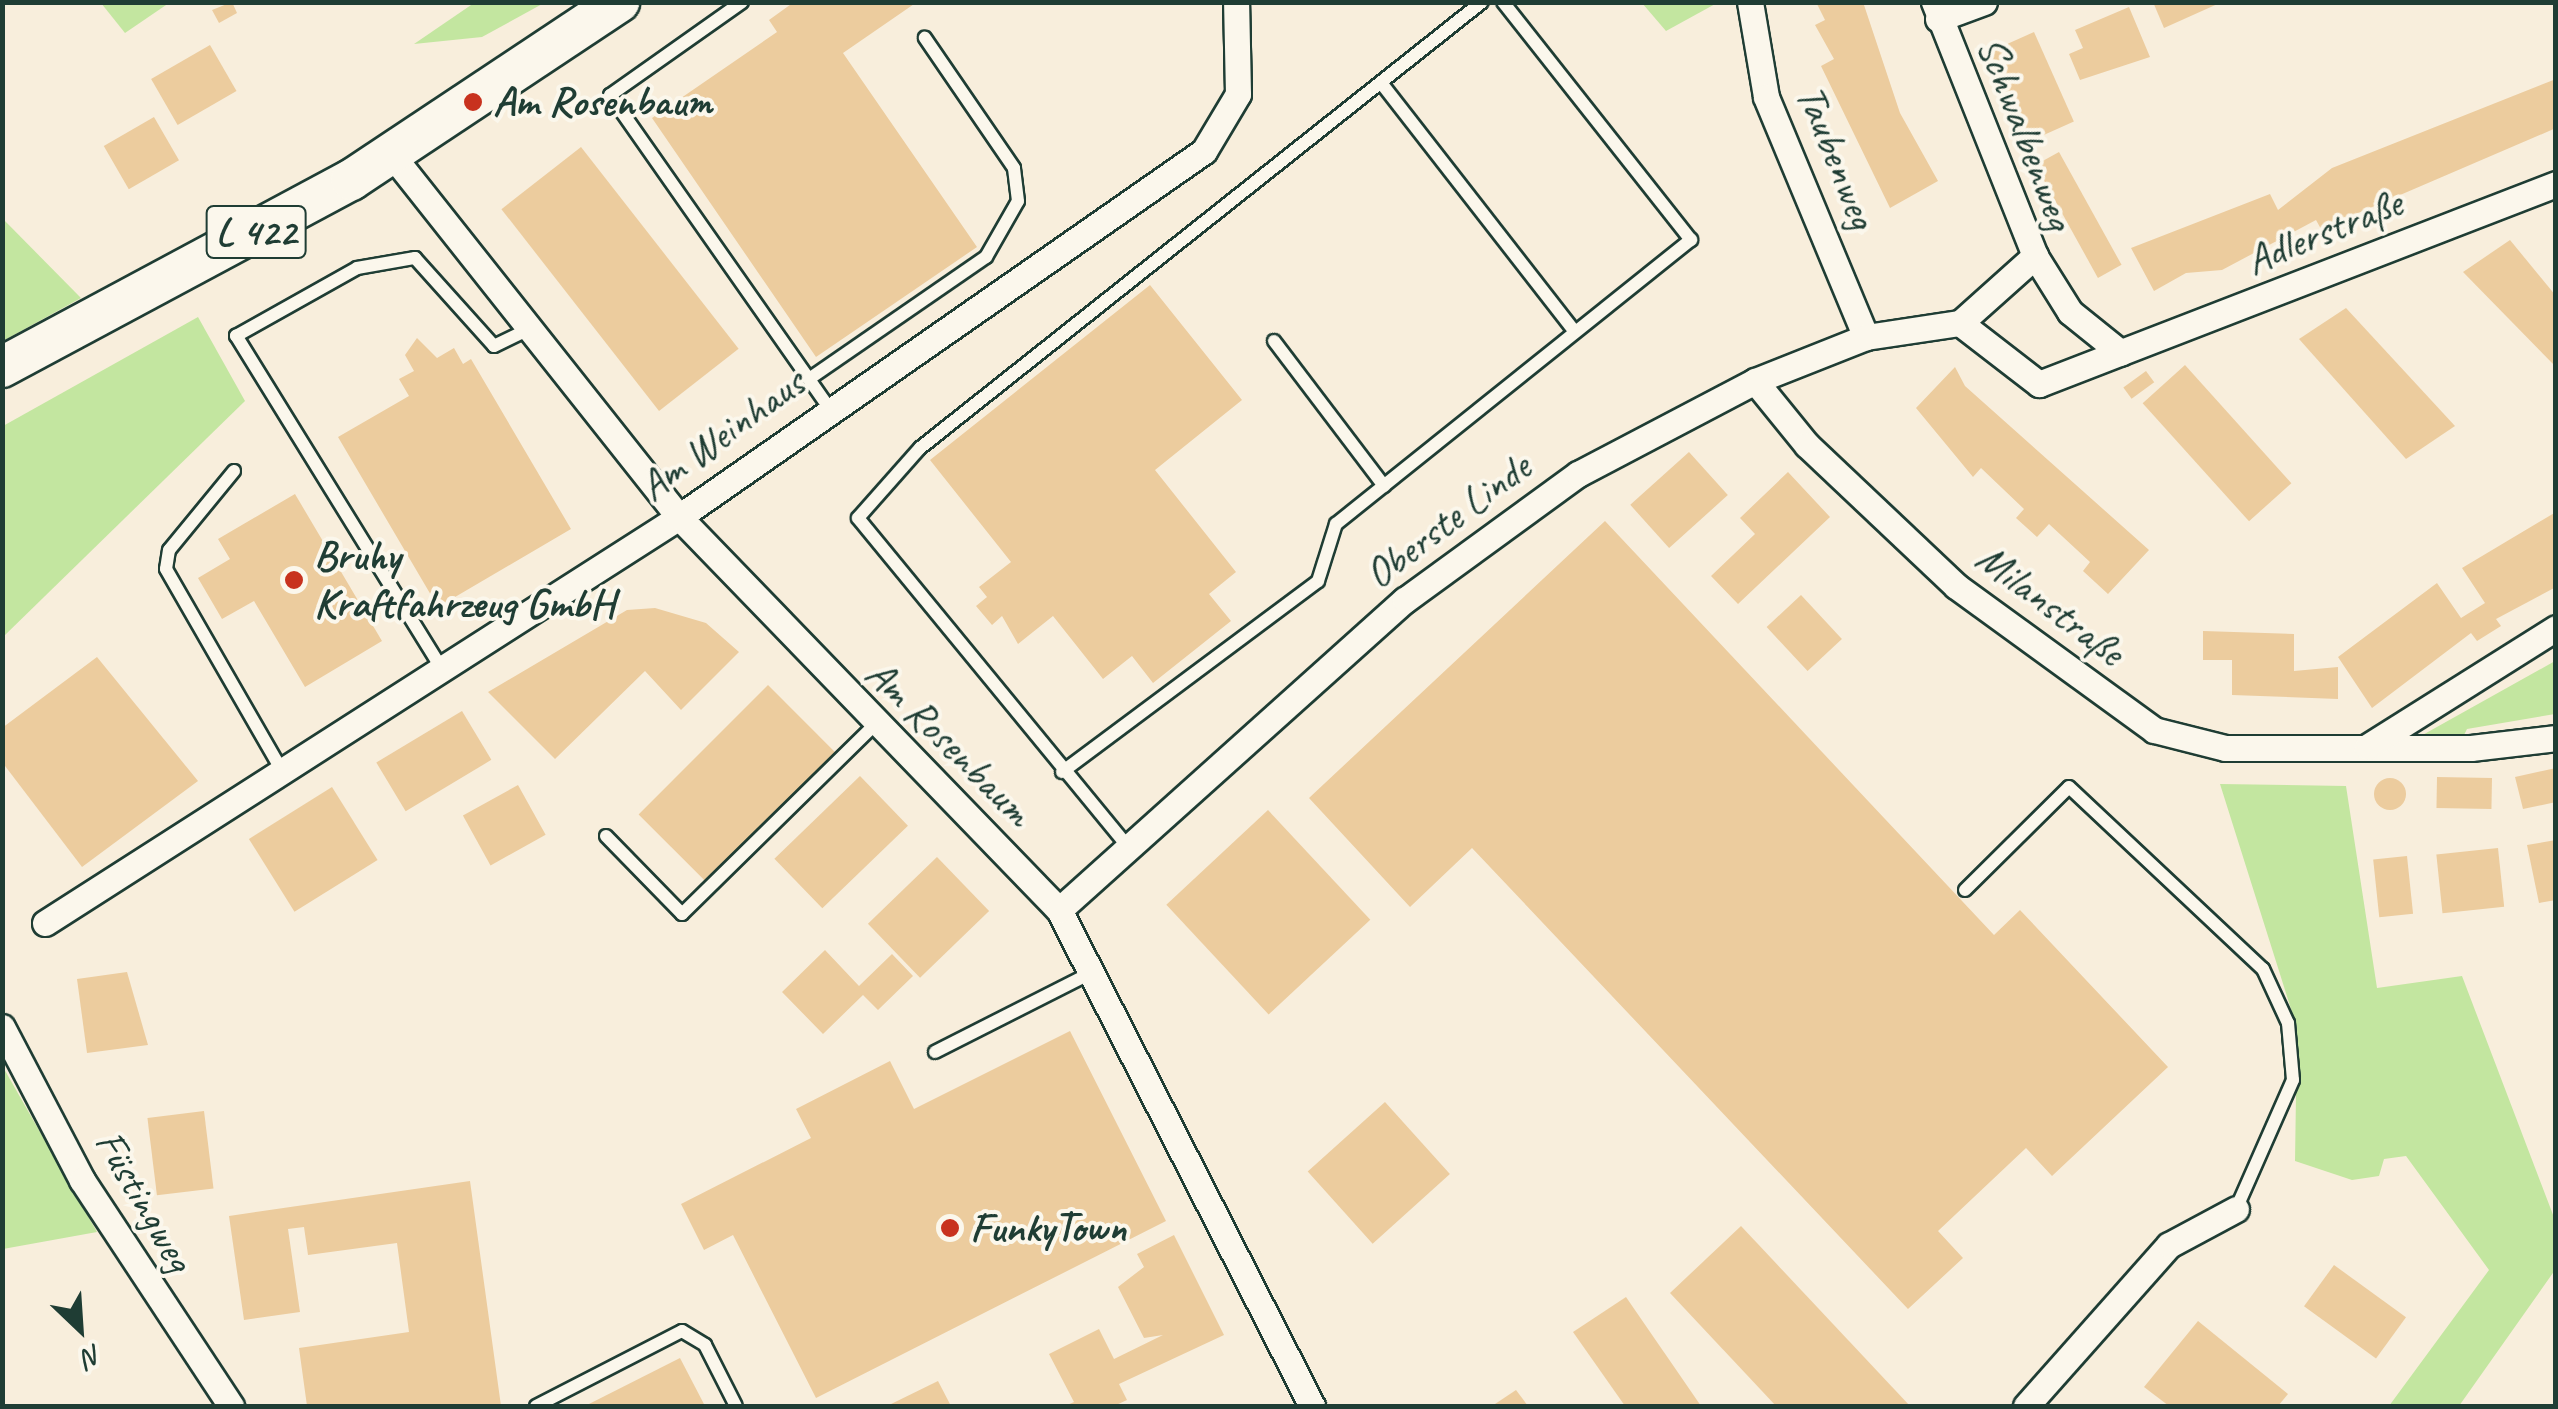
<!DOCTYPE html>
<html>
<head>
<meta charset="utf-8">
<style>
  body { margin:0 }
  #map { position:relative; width:2558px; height:1409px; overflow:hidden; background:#f8eedc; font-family:Caveat,sans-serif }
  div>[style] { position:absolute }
  .green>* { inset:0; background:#c3e6a0 }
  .building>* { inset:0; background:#eccc9e; transform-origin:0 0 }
  .round { border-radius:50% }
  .roads { filter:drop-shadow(2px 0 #1f3d34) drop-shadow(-2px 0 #1f3d34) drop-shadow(0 2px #1f3d34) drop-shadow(0 -2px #1f3d34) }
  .service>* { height:12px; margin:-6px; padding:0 6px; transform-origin:6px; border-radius:6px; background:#fbf7ec }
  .minor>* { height:25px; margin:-12.5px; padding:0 12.5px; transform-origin:12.5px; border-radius:12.5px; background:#fbf7ec }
  .primary>* { height:40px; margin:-20px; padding:0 20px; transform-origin:20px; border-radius:20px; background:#fbf7ec }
  .dots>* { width:28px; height:28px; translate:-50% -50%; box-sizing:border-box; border:5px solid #fbf7ec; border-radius:50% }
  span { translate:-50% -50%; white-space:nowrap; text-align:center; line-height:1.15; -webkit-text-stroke:8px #fbf7ec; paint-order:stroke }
  .shield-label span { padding:2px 8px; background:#fbf7ec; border:2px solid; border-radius:8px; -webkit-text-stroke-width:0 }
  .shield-label { font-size:40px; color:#1f3d34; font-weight:700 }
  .poi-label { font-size:42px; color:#1f3d34; font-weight:700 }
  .left { translate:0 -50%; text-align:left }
  .street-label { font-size:42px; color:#1f3d34 }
  .frame { position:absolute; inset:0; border:5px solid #1f3d34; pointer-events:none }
  .north { position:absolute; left:30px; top:1279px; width:100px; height:100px; -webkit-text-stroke:8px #fbf7ec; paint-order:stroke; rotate:155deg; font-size:28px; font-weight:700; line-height:40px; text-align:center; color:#1f3d34 }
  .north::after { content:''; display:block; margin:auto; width:35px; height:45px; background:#1f3d34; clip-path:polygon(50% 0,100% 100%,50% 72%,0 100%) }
</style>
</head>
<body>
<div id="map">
  <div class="green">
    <i style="clip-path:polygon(101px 3px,169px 3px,125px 33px)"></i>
    <i style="clip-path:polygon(474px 3px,544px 3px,482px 37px,414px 44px)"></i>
    <i style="clip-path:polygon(1642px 3px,1717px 3px,1666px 31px)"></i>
    <i style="clip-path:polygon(3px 219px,81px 298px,3px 341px,2px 341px)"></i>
    <i style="clip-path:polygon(198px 317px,245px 401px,3px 637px,3px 426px)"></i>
    <i style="clip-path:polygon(2555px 661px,2555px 714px,2467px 729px,2462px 739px,2419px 737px)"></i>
    <i style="clip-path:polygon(2220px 784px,2346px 786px,2377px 988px,2462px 976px,2555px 1220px,2555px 1270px,2459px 1406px,2389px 1406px,2489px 1270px,2406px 1156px,2384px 1159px,2379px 1176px,2352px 1180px,2295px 1161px,2297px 1028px)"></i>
    <i style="clip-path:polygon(3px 1067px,97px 1232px,3px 1249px)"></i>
  </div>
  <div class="building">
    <i style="clip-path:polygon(232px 2px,237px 13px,219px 23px,212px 10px)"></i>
    <i style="clip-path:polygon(794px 2px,917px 2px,843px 53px,977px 247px,816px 357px,652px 118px,777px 32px,769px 20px)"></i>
    <i style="clip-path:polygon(1816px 2px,1863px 2px,1900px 113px,1938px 181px,1890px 208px,1821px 66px,1834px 59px,1815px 25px,1825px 20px)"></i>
    <i style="clip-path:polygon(2153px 2px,2222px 2px,2164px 28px)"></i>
    <i style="clip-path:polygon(2129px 7px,2150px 57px,2080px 80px,2069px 54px,2083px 48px,2075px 30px)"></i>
    <i style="left:2034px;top:32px;width:98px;height:52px;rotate:66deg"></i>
    <i style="left:210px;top:45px;width:53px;height:68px;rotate:60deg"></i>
    <i style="clip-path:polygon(2556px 79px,2556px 128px,2321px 229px,2316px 220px,2222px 270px,2186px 273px,2154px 291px,2131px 248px,2270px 194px,2278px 210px,2332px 168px)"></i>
    <i style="left:154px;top:117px;width:50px;height:58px;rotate:60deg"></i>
    <i style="left:581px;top:147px;width:256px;height:101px;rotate:52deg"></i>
    <i style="left:2059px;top:152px;width:129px;height:27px;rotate:61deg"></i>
    <i style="clip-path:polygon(2510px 240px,2556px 296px,2556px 367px,2463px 272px)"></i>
    <i style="clip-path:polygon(1150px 285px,1242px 400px,1155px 470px,1236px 572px,1209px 594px,1231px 621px,1153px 683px,1132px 656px,1103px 679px,1053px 616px,1018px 644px,1002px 616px,992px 625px,976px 606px,987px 597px,979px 587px,1011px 562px,930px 460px)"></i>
    <i style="clip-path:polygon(2346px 308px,2455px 426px,2406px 459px,2299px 339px)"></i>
    <i style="clip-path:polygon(417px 338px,437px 358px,454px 348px,463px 364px,471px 359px,571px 529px,438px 607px,338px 437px,409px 396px,399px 379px,414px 371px,405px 355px)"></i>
    <i style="left:2185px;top:365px;width:159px;height:57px;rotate:48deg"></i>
    <i style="clip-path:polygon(1955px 367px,1965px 386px,2149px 550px,2108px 594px,2083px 571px,2090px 562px,2049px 524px,2037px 537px,2016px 518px,2024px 509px,1981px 468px,1973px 477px,1916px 408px)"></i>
    <i style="left:2146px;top:371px;width:14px;height:28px;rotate:54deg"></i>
    <i style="left:1689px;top:452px;width:58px;height:79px;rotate:48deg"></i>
    <i style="clip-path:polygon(1788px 472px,1830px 517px,1738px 604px,1711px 576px,1755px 534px,1740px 518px)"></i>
    <i style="clip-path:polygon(295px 494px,382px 641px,305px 687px,254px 601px,222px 619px,198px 578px,230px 559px,218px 539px)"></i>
    <i style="clip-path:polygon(2556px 512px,2556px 587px,2496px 619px,2501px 626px,2477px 641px,2471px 633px,2372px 708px,2338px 657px,2437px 583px,2461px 618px,2485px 603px,2462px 568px)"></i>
    <i style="clip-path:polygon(1605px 521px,1994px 935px,2020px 910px,2168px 1067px,2052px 1176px,2026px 1148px,1938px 1231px,1963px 1258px,1908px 1309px,1472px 848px,1410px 907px,1309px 798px)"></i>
    <i style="left:1801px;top:595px;width:60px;height:47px;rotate:47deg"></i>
    <i style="clip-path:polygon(655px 608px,706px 623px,739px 652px,681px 710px,645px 671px,555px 759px,488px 692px,627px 610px)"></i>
    <i style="clip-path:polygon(2203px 631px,2294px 634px,2294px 671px,2338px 667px,2338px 699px,2232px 695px,2232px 660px,2203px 660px)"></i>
    <i style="clip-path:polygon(97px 657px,198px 781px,82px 867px,2px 762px,2px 728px)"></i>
    <i style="left:768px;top:685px;width:96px;height:183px;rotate:45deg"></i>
    <i style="left:462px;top:711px;width:57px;height:100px;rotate:59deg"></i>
    <i style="clip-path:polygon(2556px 768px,2556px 802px,2523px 809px,2515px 777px)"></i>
    <i style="left:860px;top:776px;width:69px;height:119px;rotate:46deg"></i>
    <i style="left:2437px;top:777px;width:55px;height:31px;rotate:1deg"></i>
    <i class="round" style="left:2374px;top:778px;width:32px;height:32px"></i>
    <i style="left:518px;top:785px;width:57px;height:63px;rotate:61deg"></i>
    <i style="left:332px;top:787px;width:86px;height:98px;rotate:58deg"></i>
    <i style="left:1268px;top:810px;width:150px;height:139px;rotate:47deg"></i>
    <i style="clip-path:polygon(2556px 840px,2556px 900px,2539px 903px,2527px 845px)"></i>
    <i style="left:2498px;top:848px;width:59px;height:62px;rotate:84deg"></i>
    <i style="left:2407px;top:856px;width:58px;height:34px;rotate:84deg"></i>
    <i style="left:937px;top:857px;width:75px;height:96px;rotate:46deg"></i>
    <i style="clip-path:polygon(825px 950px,859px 986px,892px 954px,913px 976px,878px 1010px,863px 995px,823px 1034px,782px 992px)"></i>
    <i style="clip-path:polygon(127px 972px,148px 1045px,87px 1053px,77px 979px)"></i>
    <i style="clip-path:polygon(1070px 1031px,1166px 1221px,816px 1398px,733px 1235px,704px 1250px,681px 1204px,811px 1138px,796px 1109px,890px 1061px,914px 1109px)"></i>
    <i style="left:1385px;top:1102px;width:97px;height:104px;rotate:48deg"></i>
    <i style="left:204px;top:1111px;width:78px;height:57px;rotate:83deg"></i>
    <i style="clip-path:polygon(470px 1181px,501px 1406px,307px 1406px,299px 1348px,409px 1332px,397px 1243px,308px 1255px,304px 1227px,288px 1229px,300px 1312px,244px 1320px,229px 1216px)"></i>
    <i style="clip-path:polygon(1741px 1226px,1910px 1406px,1776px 1406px,1670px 1293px)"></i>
    <i style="clip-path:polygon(1174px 1235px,1224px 1335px,1119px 1384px,1127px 1400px,1114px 1406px,1065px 1406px,1074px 1402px,1049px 1354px,1099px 1329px,1114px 1359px,1163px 1335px,1144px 1338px,1118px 1287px,1144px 1267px,1137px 1254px)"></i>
    <i style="left:2334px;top:1265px;width:89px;height:51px;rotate:36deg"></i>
    <i style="clip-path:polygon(1626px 1297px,1701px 1406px,1625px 1406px,1573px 1332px)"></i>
    <i style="clip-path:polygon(2198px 1321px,2288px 1394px,2278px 1406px,2169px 1406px,2144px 1387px)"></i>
    <i style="clip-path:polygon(680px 1358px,705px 1406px,585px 1406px)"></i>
    <i style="clip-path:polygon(938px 1381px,951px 1406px,887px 1406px)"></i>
    <i style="clip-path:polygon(1516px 1390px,1528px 1406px,1492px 1406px)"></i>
  </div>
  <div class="roads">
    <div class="service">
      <i style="left:742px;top:2px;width:161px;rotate:144.8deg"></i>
      <i style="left:610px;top:95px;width:382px;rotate:55deg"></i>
      <i style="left:1382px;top:84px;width:313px;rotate:52.1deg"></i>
      <i style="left:1274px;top:341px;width:182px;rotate:52.8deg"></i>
      <i style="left:809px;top:379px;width:215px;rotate:-34.6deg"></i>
      <i style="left:986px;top:257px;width:64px;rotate:-60.3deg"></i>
      <i style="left:1018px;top:201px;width:33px;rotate:-97deg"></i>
      <i style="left:1014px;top:168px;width:158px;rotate:-124.4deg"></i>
      <i style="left:234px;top:471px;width:102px;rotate:129.4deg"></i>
      <i style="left:169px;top:550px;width:19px;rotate:99deg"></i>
      <i style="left:166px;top:569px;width:233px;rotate:60.1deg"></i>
      <i style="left:442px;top:669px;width:392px;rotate:-121.7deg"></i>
      <i style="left:236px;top:336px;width:139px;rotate:-29.3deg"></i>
      <i style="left:357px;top:268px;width:59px;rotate:-9.8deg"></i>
      <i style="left:415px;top:258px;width:118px;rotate:48.1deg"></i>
      <i style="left:494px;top:346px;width:37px;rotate:-26deg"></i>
      <i style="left:1062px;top:772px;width:319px;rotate:-36.7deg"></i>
      <i style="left:1318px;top:581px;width:60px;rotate:-72.5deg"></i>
      <i style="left:1336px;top:524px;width:455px;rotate:-38.7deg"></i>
      <i style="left:1691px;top:240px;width:303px;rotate:-128.3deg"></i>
      <i style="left:606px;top:836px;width:109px;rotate:45.7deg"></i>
      <i style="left:682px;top:914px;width:268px;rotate:-44.5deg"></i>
      <i style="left:1129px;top:848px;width:427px;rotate:-129.4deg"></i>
      <i style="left:858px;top:518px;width:94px;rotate:-48.5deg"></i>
      <i style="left:920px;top:448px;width:717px;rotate:-38.44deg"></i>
      <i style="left:1965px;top:890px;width:146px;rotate:-44.7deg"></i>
      <i style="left:2069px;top:787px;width:266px;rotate:43.2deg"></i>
      <i style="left:2263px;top:969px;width:60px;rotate:65.2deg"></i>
      <i style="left:2288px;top:1023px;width:57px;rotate:85deg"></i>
      <i style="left:2293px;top:1080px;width:141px;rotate:113.8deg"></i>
      <i style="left:935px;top:1052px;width:175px;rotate:-26.9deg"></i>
      <i style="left:536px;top:1406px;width:164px;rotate:-27.2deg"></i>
      <i style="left:682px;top:1331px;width:27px;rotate:31deg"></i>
      <i style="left:705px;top:1345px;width:68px;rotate:63.1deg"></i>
    </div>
    <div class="minor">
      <i style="left:1750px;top:2px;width:96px;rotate:80.4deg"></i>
      <i style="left:1766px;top:97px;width:260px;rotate:67.4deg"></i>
      <i style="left:1934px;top:2px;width:273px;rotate:68.3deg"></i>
      <i style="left:2035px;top:256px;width:66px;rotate:58deg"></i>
      <i style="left:2070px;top:312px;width:65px;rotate:38.8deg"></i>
      <i style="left:1938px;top:19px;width:49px;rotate:-20.3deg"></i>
      <i style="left:392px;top:155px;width:462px;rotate:51.6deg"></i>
      <i style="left:679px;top:517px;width:547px;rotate:45.96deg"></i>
      <i style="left:1059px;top:910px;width:557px;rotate:62.97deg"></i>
      <i style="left:1960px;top:323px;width:100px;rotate:37.7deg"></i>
      <i style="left:2039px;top:384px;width:554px;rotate:-21.15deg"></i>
      <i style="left:1960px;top:323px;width:101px;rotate:-41.8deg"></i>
      <i style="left:1755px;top:381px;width:82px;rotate:50.9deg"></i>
      <i style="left:1807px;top:445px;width:205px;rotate:43.4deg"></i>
      <i style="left:1956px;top:586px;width:245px;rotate:36deg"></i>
      <i style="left:2154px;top:730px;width:73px;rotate:14.2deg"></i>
      <i style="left:2225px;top:748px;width:246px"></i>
      <i style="left:2471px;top:748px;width:86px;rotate:-6.7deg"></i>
      <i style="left:2367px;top:747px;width:223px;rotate:-32.2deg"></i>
      <i style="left:1059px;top:910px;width:465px;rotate:-41.9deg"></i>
      <i style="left:1405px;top:600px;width:214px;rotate:-36.1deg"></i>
      <i style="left:1578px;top:474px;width:200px;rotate:-27.7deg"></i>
      <i style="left:1755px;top:381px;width:119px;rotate:-21.6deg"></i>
      <i style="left:1866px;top:337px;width:95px;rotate:-8.5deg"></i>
      <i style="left:45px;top:923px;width:753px;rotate:-32.63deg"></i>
      <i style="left:679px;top:517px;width:640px;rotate:-34.88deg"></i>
      <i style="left:1204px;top:151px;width:66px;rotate:-59.2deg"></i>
      <i style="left:1238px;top:94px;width:92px;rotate:-91.2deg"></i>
      <i style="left:2px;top:1027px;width:173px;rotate:62.4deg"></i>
      <i style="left:82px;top:1180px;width:271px;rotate:56.6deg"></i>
      <i style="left:2026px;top:1406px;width:215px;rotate:-48.4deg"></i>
      <i style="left:2169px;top:1245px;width:76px;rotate:-28.2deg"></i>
    </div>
    <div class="primary">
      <i style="left:2px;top:367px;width:396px;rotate:-28.2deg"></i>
      <i style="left:351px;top:180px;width:322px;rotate:-33.6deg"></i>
    </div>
  </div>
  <div class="dots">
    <i style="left:473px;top:102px;background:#c8321e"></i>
    <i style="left:294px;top:580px;background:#c8321e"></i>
    <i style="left:950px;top:1228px;background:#c8321e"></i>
  </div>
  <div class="shield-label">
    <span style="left:256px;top:232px">L 422</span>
  </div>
  <div class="poi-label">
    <span class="left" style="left:493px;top:102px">Am Rosenbaum</span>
    <span class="left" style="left:314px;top:580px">Bruhy<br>Kraftfahrzeug GmbH</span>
    <span class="left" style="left:970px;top:1228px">FunkyTown</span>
  </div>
  <div class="street-label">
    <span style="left:2025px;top:133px;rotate:69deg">Schwalbenweg</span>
    <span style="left:1836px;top:157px;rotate:68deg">Taubenweg</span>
    <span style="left:2324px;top:232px;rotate:-22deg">Adlerstraße</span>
    <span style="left:722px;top:435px;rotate:-36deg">Am Weinhaus</span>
    <span style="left:1448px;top:521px;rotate:-37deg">Oberste Linde</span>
    <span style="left:2050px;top:605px;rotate:37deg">Milanstraße</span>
    <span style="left:949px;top:743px;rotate:45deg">Am Rosenbaum</span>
    <span style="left:144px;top:1201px;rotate:60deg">Füstingweg</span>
  </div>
  <div class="frame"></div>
  <div class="north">N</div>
</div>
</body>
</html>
